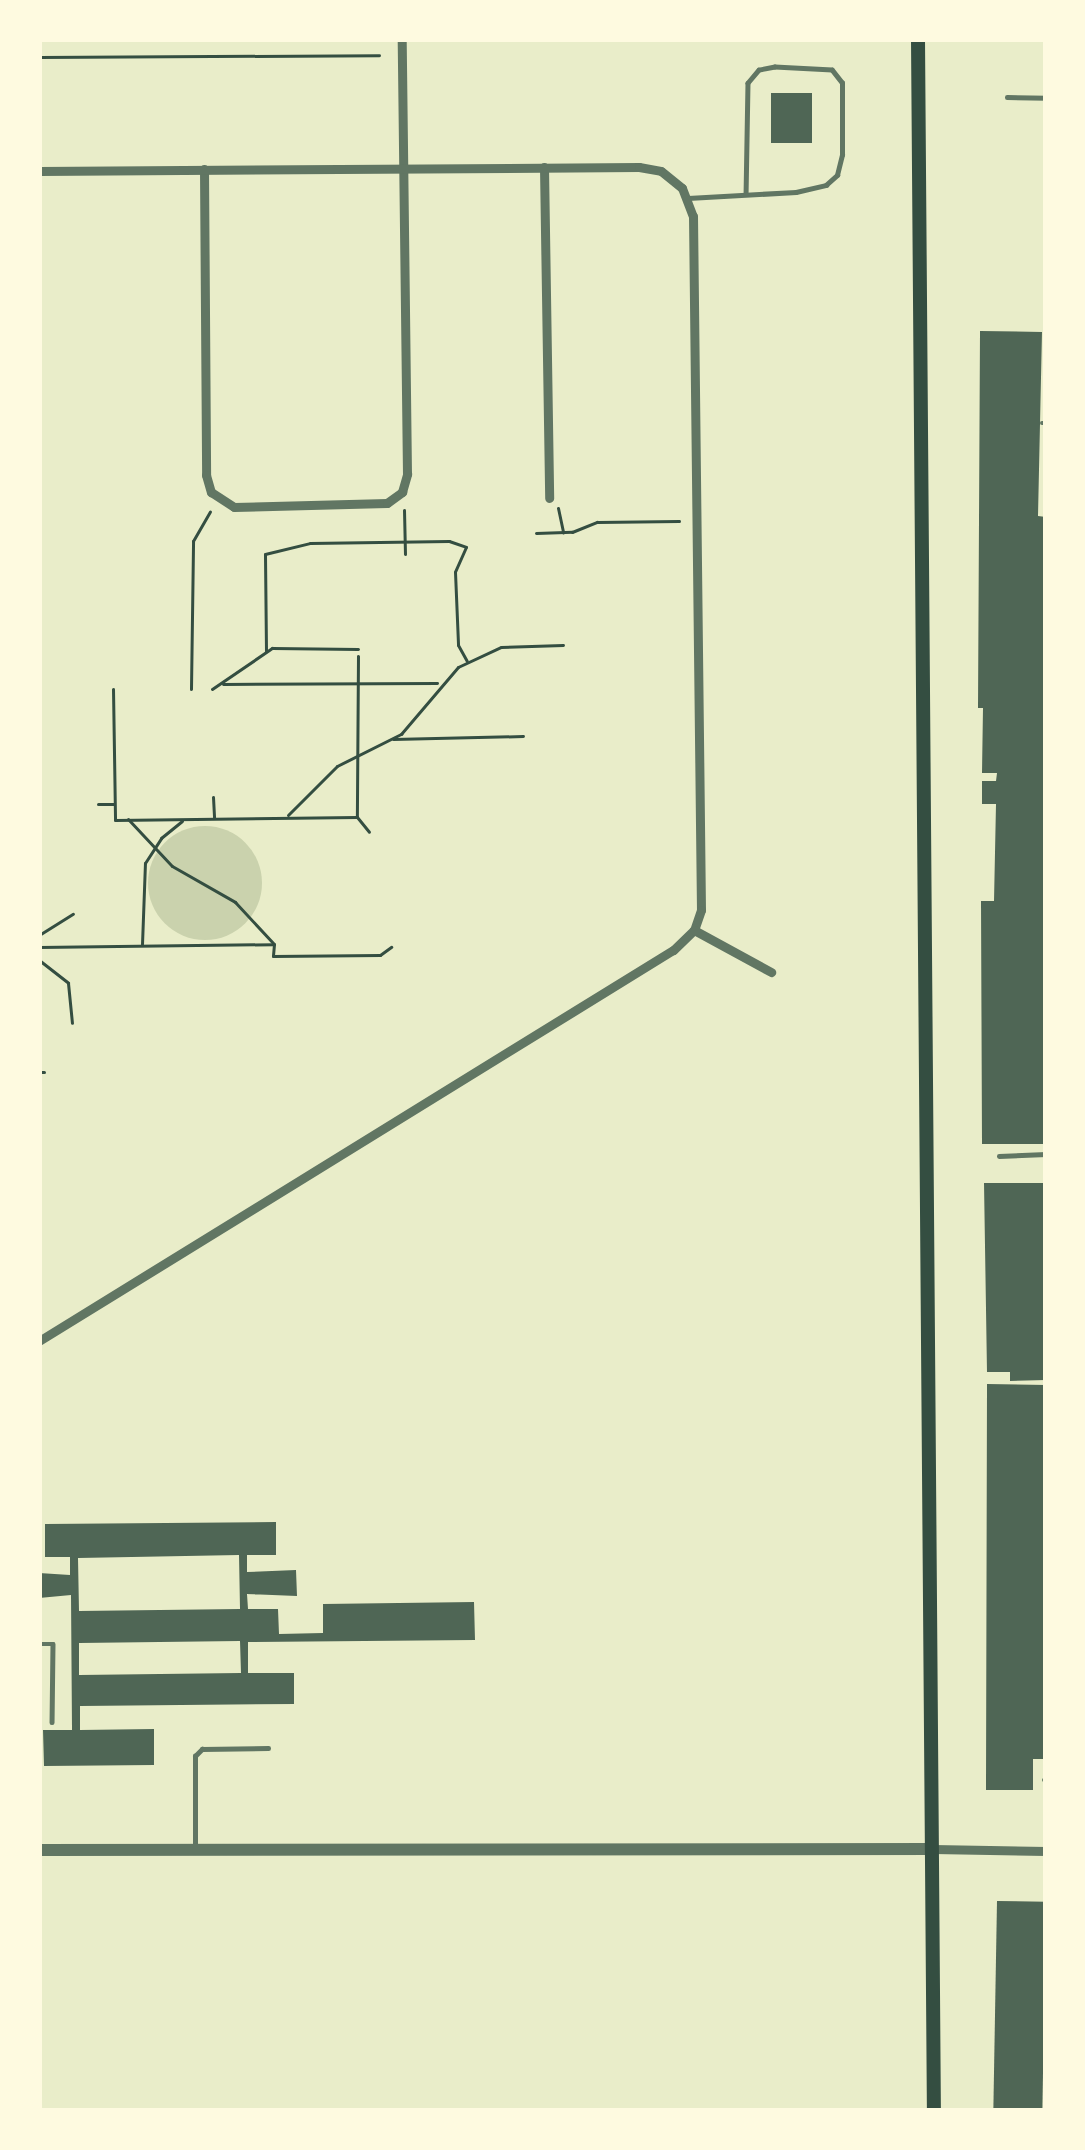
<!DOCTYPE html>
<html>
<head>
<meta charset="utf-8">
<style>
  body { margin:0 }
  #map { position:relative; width:1085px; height:2150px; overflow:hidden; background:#e9edc9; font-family:Signika,sans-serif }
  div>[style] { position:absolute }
  .green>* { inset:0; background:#cad2ad }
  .round { border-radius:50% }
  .building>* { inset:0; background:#4f6655; transform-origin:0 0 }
  .path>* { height:3px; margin:-1.5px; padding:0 1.5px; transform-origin:1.5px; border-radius:1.5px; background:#344e41 }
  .service>* { height:4.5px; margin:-2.25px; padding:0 2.25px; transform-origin:2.25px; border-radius:2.25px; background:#617663 }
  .minor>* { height:9px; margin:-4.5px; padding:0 4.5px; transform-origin:4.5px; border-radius:4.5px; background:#617663 }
  .tertiary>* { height:12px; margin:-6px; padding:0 6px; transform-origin:6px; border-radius:6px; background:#617663 }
  .secondary>* { height:14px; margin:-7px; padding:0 7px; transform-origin:7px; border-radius:7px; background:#344e41 }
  span { translate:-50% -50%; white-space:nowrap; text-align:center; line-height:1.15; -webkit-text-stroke:9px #fefae0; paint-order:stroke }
  .frame { position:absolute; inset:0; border:42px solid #fefae0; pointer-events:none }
</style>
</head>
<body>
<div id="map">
  <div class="green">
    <i class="round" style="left:148px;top:826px;width:114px;height:114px"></i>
  </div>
  <div class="building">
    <i style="left:812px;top:93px;width:50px;height:41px;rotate:90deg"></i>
    <i style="clip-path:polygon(980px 331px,1042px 332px,1038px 516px,1046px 517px,1046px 1144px,982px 1144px,981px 901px,994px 901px,996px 804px,982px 804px,982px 781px,996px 781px,997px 773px,982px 773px,983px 708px,978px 708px)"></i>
    <i style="clip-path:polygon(984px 1183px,1046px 1183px,1046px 1380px,1010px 1381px,1010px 1372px,987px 1372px)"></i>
    <i style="clip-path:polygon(987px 1384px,1046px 1385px,1046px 1759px,1033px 1759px,1033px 1790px,986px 1790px)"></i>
    <i style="clip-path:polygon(evenodd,276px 1522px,276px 1555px,247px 1555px,247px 1572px,296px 1570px,297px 1596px,247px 1594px,248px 1609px,278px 1609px,279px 1634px,323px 1633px,323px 1604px,474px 1602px,475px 1640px,248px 1642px,248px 1673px,294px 1673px,294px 1704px,80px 1706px,80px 1730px,154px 1729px,154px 1765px,44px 1766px,43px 1730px,72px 1730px,71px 1595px,39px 1598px,39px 1573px,70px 1575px,70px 1557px,45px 1557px,45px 1524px,276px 1522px,239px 1555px,240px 1609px,79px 1611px,78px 1558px,239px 1555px,276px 1522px,240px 1641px,241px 1673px,79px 1675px,79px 1643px,240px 1641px)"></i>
    <i style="left:997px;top:1901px;width:49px;height:210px;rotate:1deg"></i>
  </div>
  <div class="path">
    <i style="left:39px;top:57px;width:340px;rotate:-0.3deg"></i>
    <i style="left:558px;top:508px;width:25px;rotate:78deg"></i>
    <i style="left:404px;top:510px;width:44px;rotate:88.7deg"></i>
    <i style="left:536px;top:533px;width:36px;rotate:-2deg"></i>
    <i style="left:572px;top:532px;width:27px;rotate:-22deg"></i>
    <i style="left:597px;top:522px;width:82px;rotate:-0.7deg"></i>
    <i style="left:266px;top:651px;width:97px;rotate:-90.6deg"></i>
    <i style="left:265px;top:554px;width:46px;rotate:-13.7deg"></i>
    <i style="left:310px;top:543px;width:139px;rotate:-0.8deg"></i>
    <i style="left:449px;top:541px;width:18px;rotate:19deg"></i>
    <i style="left:466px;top:547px;width:27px;rotate:114deg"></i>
    <i style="left:455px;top:572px;width:73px;rotate:87.6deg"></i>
    <i style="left:458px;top:645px;width:18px;rotate:61deg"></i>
    <i style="left:358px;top:656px;width:161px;rotate:90.4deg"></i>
    <i style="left:357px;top:817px;width:19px;rotate:51deg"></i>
    <i style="left:223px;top:684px;width:214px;rotate:-0.3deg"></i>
    <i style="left:113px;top:689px;width:131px;rotate:89.1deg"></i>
    <i style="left:115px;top:820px;width:242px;rotate:-0.7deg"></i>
    <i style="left:191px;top:689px;width:148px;rotate:-89.2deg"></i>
    <i style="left:193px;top:541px;width:34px;rotate:-60deg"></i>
    <i style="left:212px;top:689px;width:73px;rotate:-34.3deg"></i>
    <i style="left:272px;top:648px;width:86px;rotate:0.7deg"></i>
    <i style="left:393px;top:739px;width:130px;rotate:-1.3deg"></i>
    <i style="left:213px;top:797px;width:21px;rotate:87deg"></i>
    <i style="left:98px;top:804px;width:16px"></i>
    <i style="left:288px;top:815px;width:69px;rotate:-45deg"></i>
    <i style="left:337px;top:766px;width:72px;rotate:-26.6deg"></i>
    <i style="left:401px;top:734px;width:88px;rotate:-49.6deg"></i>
    <i style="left:458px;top:667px;width:47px;rotate:-24.9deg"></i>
    <i style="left:501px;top:647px;width:62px;rotate:-1.8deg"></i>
    <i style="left:128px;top:819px;width:64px;rotate:46.9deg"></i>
    <i style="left:172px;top:866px;width:73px;rotate:29.7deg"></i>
    <i style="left:235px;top:902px;width:56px;rotate:47.2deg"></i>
    <i style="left:39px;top:935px;width:40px;rotate:-32deg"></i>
    <i style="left:142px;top:944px;width:81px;rotate:-87.9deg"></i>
    <i style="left:145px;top:863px;width:30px;rotate:-57deg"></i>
    <i style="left:161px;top:838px;width:27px;rotate:-39deg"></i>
    <i style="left:39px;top:947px;width:235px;rotate:-0.7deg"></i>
    <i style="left:274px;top:944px;width:12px;rotate:95deg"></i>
    <i style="left:273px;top:956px;width:107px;rotate:-0.5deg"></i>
    <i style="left:380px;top:955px;width:14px;rotate:-36deg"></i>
    <i style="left:39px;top:960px;width:37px;rotate:38deg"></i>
    <i style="left:68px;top:983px;width:40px;rotate:84.3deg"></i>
    <i style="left:39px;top:1072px;width:5px"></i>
  </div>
  <div class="service">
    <i style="left:1007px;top:97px;width:39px;rotate:1deg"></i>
    <i style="left:688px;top:198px;width:108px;rotate:-3.2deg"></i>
    <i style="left:796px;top:192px;width:31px;rotate:-13deg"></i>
    <i style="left:826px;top:185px;width:15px;rotate:-42deg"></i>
    <i style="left:837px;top:175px;width:21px;rotate:-76deg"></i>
    <i style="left:842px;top:155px;width:72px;rotate:-90deg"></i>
    <i style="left:842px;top:83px;width:16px;rotate:-128deg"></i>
    <i style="left:832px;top:70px;width:57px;rotate:-177deg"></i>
    <i style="left:775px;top:67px;width:16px;rotate:169deg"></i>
    <i style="left:759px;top:70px;width:17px;rotate:130deg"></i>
    <i style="left:748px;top:83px;width:111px;rotate:91deg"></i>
    <i style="left:1042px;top:423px;width:4px"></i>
    <i style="left:999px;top:1156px;width:47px;rotate:-2.4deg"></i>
    <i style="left:39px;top:1644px;width:14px"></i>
    <i style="left:53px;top:1644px;width:78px;rotate:90.7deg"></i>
    <i style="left:1044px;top:1780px;width:2px"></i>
    <i style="left:195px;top:1844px;width:88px;rotate:-90deg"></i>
    <i style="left:195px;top:1756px;width:10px;rotate:-45deg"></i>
    <i style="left:202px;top:1749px;width:66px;rotate:-0.9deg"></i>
  </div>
  <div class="minor">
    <i style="left:544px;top:167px;width:331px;rotate:89.1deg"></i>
    <i style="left:204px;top:169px;width:306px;rotate:89.6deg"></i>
    <i style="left:206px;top:475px;width:18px;rotate:74deg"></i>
    <i style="left:211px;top:492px;width:27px;rotate:33deg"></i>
    <i style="left:234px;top:507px;width:153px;rotate:-1.5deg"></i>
    <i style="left:387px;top:503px;width:19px;rotate:-36deg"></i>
    <i style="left:402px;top:492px;width:19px;rotate:-74deg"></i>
    <i style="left:407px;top:474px;width:435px;rotate:-90.7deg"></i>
    <i style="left:39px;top:171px;width:600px;rotate:-0.38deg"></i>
    <i style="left:639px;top:167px;width:22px;rotate:10deg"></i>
    <i style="left:661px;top:171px;width:27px;rotate:39deg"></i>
    <i style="left:682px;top:188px;width:30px;rotate:69deg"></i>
    <i style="left:693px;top:216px;width:694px;rotate:89.34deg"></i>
    <i style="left:701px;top:910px;width:21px;rotate:109deg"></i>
    <i style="left:694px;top:930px;width:29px;rotate:136deg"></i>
    <i style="left:673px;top:950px;width:745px;rotate:148.34deg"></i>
    <i style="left:694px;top:930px;width:88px;rotate:28.6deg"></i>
    <i style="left:933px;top:1849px;width:113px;rotate:1deg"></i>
  </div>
  <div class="tertiary">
    <i style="left:39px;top:1850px;width:894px;rotate:-0.06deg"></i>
  </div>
  <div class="secondary">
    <i style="left:918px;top:39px;width:2072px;rotate:89.56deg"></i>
  </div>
  <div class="frame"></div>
</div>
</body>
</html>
